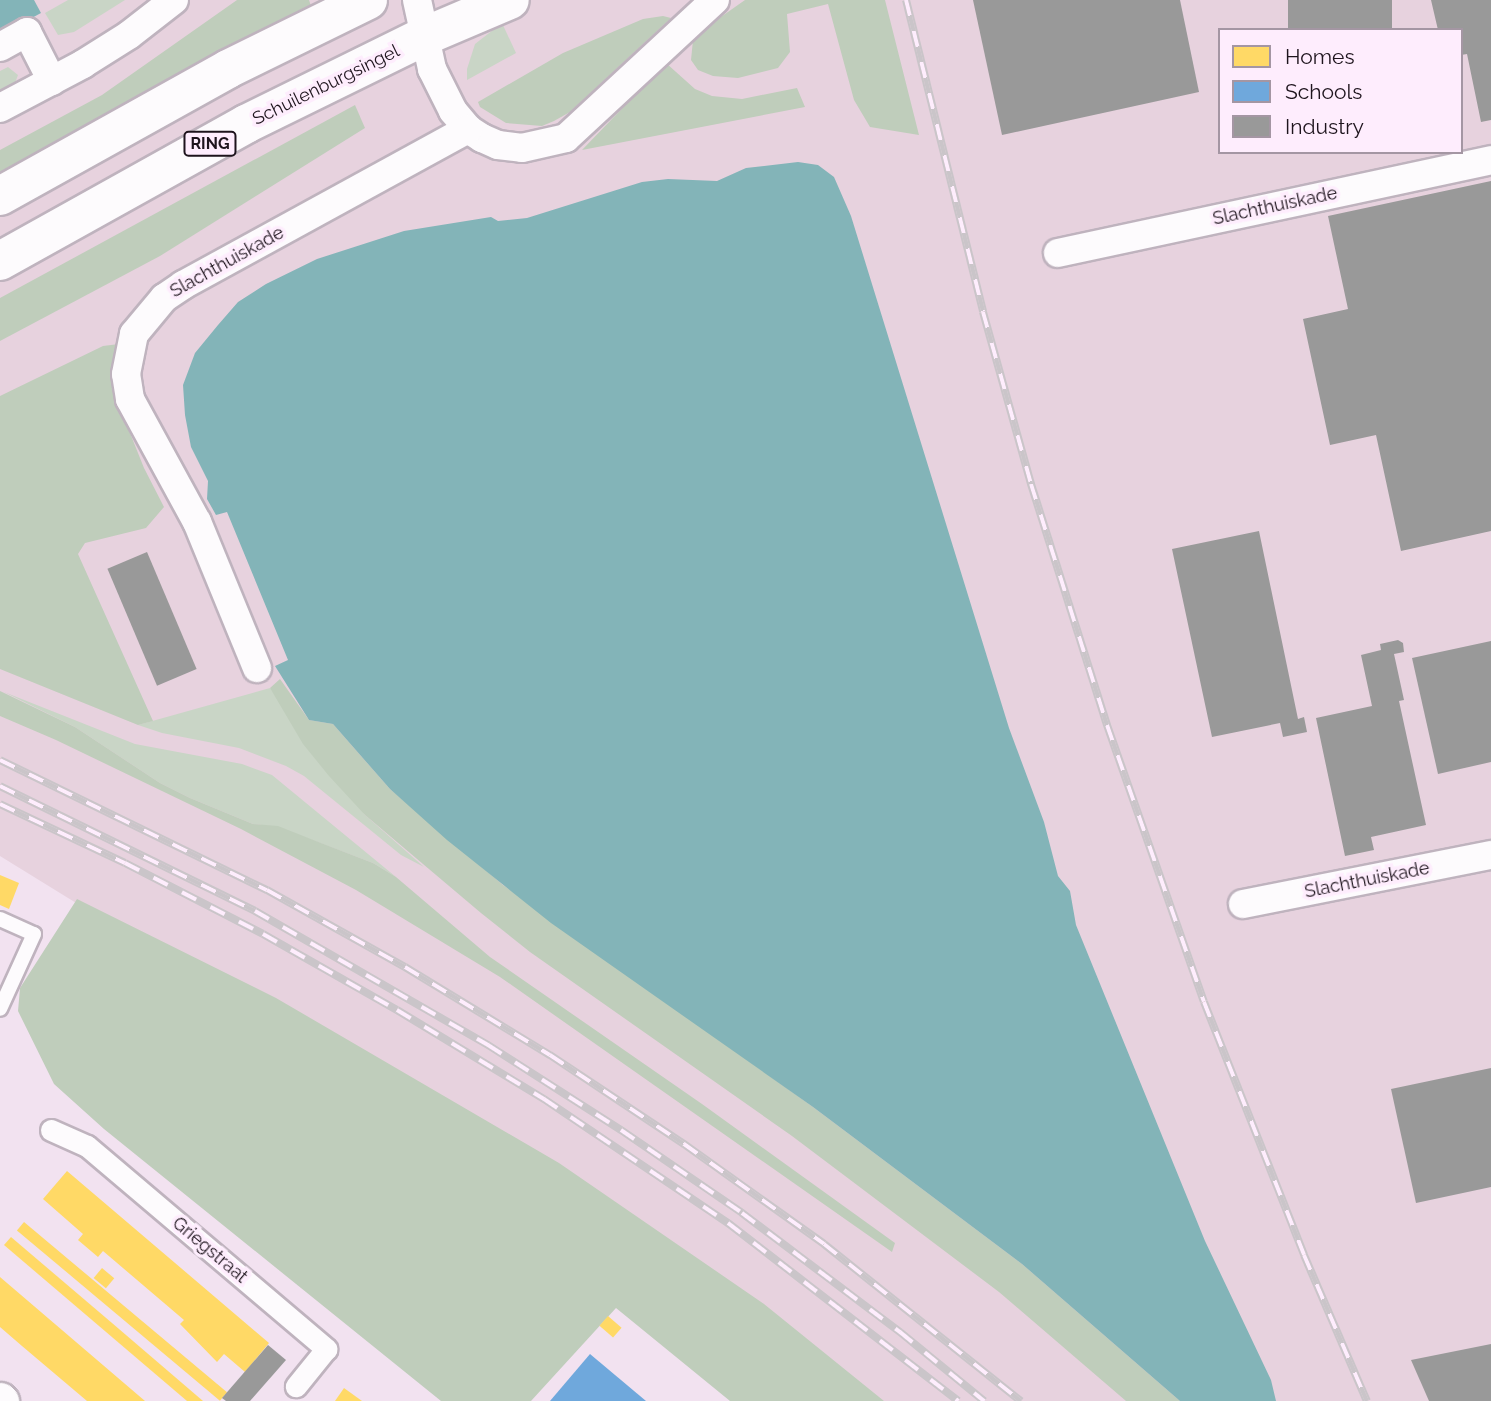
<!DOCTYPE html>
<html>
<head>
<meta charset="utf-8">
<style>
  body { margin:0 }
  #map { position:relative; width:1491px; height:1401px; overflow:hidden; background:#f2e2f0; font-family:Raleway,sans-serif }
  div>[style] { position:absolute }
  .industrial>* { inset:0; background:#e7d2de }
  .green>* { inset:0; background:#c9d5c6 }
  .forest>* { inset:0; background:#bfcdbb }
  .water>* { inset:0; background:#83b4b8 }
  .homes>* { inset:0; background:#ffd966; transform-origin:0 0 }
  .schools>* { inset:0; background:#6fa8dc }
  .industry>* { inset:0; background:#999; transform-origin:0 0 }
  .roads { filter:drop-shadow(2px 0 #bfb3be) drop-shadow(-2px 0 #bfb3be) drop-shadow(0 2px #bfb3be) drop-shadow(0 -2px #bfb3be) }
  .service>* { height:14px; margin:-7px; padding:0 7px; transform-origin:7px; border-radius:7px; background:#fdfbfd }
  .pedestrian>* { height:21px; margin:-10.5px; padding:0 10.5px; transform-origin:10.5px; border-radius:10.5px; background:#fdfbfd }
  .minor>* { height:28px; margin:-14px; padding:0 14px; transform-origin:14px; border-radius:14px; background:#fdfbfd }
  .tertiary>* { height:33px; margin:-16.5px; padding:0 16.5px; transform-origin:16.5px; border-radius:16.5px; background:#fdfbfd }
  .primary>* { height:38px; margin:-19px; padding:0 19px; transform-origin:19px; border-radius:19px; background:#fdfbfd }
  .rail>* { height:8px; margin-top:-4px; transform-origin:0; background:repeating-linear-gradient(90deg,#feedfd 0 16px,#cac5c9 0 32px); box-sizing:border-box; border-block:2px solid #cac5c9 }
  span { translate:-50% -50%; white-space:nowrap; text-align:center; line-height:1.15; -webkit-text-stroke:7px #feedfd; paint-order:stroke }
  .shield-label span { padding:2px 5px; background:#feedfd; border:2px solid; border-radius:5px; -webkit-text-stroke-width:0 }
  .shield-label { font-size:16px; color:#1e141d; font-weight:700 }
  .street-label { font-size:18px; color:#1e141d }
  .legend { position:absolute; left:1218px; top:28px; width:245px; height:126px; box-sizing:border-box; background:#feedfd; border:2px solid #a496a3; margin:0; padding:9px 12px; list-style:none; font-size:21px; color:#1e141d }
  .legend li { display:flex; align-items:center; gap:14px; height:35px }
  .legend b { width:35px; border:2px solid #a496a3 }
</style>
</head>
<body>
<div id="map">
  <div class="industrial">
    <i style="clip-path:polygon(evenodd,0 0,1491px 0,1491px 1401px,883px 1401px,0 856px,0 0,1220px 30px,1461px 30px,1461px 152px,1220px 152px,1220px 30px)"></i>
  </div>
  <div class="green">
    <i style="clip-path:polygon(68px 0,125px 0,74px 32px,58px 35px,45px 13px)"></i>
    <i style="clip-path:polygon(502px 23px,516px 53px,467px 80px,467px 69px,475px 44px)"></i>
    <i style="clip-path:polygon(8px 67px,18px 75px,15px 83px,0 91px,0 71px)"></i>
    <i style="clip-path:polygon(270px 688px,365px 815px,424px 867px,401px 855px,304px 776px,286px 766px,239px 748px,162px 733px,138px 725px)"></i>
    <i style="clip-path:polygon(4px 692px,135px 744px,242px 764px,272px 775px,396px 877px,373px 863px,278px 827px,253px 824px,190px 798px,160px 783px,75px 727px)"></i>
  </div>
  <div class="forest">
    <i style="clip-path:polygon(237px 0,309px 0,311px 6px,0 178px,0 150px,102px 95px)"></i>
    <i style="clip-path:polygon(745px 0,885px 0,919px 135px,870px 127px,854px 100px,828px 4px,787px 14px,790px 52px,778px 68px,738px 78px,713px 76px,698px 70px,691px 60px,693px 40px,698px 33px)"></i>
    <i style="clip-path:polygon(663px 16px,671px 18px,570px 112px,554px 121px,542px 126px,506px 123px,480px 107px,478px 102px,563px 53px,643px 19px)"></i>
    <i style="clip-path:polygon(666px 63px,695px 89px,712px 96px,742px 99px,797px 88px,805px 107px,582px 150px)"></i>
    <i style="clip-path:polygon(355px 105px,365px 128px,160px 256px,0 341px,0 298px)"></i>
    <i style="clip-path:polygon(119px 344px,116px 398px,144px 468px,164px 507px,146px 528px,85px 543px,78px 554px,153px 721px,138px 725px,0 669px,0 396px,103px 346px)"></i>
    <i style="clip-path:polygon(280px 679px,309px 720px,333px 724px,390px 789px,503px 885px,813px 1107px,1022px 1264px,1180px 1401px,1126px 1401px,999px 1292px,792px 1136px,530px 952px,481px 913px,365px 815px,329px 776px,303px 744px,270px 688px)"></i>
    <i style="clip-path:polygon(0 691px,75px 727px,160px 783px,190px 798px,253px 824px,278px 826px,321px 843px,373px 863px,396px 877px,490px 957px,702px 1104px,895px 1243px,892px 1252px,500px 977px,356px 890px,241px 829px,56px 740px,0 716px)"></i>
    <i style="clip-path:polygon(77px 899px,276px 998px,559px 1163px,764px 1304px,884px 1401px,730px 1401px,616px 1308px,531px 1401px,441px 1401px,104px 1129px,54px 1084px,18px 1011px,20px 988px)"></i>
  </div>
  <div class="water">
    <i style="clip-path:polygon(0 0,34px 0,41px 13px,0 35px)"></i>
    <i style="clip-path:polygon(798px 162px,818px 165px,834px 177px,851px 216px,1009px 728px,1044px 822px,1058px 876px,1070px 891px,1076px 925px,1205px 1241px,1271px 1380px,1276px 1401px,1180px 1401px,1022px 1264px,813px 1107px,551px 923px,447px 840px,390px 789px,333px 724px,309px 720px,275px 666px,288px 660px,227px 512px,216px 515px,207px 499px,208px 481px,191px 447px,185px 415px,183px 385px,195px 353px,218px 325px,238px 302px,266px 284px,317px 259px,404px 231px,491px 217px,498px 221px,527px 218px,642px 182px,668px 179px,717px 181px,746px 168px)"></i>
  </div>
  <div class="homes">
    <i style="clip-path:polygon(0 875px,19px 883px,9px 909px,0 905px)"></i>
    <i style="clip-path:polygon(67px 1171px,269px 1343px,245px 1372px,224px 1354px,217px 1362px,180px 1324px,184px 1320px,103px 1251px,98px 1257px,78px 1240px,83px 1234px,43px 1199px)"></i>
    <i style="left:24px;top:1222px;width:265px;height:11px;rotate:40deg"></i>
    <i style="clip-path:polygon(11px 1237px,112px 1323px,203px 1401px,187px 1401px,4px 1245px)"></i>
    <i style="left:102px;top:1268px;width:16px;height:13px;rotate:40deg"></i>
    <i style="clip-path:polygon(0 1277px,7px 1283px,145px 1401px,87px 1401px,22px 1346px,0 1327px)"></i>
    <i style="left:608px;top:1316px;width:18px;height:13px;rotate:41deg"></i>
    <i style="clip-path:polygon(344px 1388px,362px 1401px,335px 1401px)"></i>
  </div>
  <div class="schools">
    <i style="clip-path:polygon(590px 1354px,646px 1401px,550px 1401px)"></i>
  </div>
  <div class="industry">
    <i style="clip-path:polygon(973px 0,1180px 0,1199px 92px,1002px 135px)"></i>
    <i style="left:1288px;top:0;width:104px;height:31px"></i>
    <i style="clip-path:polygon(1431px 0,1491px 0,1491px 120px,1481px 122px,1467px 54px,1461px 55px,1461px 30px,1438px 30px)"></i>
    <i style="clip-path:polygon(1491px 181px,1491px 531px,1401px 551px,1376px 435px,1330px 445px,1303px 319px,1348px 309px,1328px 216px)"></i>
    <i style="clip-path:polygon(1259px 531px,1298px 719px,1304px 717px,1307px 732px,1283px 737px,1280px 723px,1212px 737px,1172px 549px)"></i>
    <i style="left:147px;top:552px;width:127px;height:43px;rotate:67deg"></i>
    <i style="clip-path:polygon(1398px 640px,1403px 643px,1404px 652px,1394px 654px,1404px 700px,1399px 701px,1426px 825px,1371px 837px,1374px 850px,1345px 856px,1316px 718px,1372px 706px,1361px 655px,1381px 650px,1380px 644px)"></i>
    <i style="clip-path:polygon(1491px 641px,1491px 762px,1438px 774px,1412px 658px)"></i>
    <i style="clip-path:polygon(1491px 1068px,1491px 1187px,1416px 1203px,1391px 1089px)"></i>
    <i style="clip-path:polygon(1491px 1344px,1491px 1401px,1429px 1401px,1411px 1360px)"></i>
    <i style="clip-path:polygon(268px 1345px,286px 1360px,250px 1401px,226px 1401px,222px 1398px)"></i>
  </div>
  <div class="roads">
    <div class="service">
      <i style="left:0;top:919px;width:37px;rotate:24deg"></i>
      <i style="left:34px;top:934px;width:82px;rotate:114.4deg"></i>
    </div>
    <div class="pedestrian">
      <i style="left:51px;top:1130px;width:39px;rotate:24deg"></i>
      <i style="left:87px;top:1146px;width:314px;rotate:40.3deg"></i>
      <i style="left:326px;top:1349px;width:48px;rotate:129deg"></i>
    </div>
    <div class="minor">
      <i style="left:417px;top:0;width:71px;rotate:77.7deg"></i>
      <i style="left:432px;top:69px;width:47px;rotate:63.4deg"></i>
      <i style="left:453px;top:111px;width:23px;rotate:50deg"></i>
      <i style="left:468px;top:129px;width:17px;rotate:33deg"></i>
      <i style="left:482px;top:138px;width:17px;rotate:24deg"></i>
      <i style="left:498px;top:145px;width:24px;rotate:7deg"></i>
      <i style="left:522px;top:148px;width:45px;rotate:-12.8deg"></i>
      <i style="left:566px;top:138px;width:203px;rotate:-42.8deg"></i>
      <i style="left:0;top:47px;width:31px;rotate:-29deg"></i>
      <i style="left:27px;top:32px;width:55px;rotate:63deg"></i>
      <i style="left:0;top:108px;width:94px;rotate:-27.9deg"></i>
      <i style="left:83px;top:64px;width:54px;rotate:-32.2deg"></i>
      <i style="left:129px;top:35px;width:57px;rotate:-37.9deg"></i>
      <i style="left:1058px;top:253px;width:443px;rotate:-12.1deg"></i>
      <i style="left:257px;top:668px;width:158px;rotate:-112.3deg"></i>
      <i style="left:197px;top:522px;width:140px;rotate:-118.6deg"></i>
      <i style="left:130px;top:399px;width:25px;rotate:-99deg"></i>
      <i style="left:126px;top:374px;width:41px;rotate:-78.7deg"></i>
      <i style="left:134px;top:334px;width:47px;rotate:-50.2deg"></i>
      <i style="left:164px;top:298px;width:23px;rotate:-34deg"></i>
      <i style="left:183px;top:285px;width:325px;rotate:-28.7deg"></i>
      <i style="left:1243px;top:904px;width:253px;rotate:-11.2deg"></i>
    </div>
    <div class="tertiary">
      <i style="left:0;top:1399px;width:3px;rotate:45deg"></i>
    </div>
    <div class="primary">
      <i style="left:0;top:196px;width:261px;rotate:-29.1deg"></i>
      <i style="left:228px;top:69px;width:156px;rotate:-26.2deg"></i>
      <i style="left:0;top:261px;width:282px;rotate:-29.1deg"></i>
      <i style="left:246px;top:124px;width:199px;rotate:-26.2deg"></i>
      <i style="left:425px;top:36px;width:92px;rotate:-23deg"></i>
    </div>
  </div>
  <div class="rail">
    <i style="left:906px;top:0;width:321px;rotate:76.1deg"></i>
    <i style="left:983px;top:312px;width:179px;rotate:74.4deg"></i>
    <i style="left:1031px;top:484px;width:253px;rotate:72.5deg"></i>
    <i style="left:1107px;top:725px;width:293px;rotate:70.7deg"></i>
    <i style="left:1204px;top:1002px;width:272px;rotate:68.4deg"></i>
    <i style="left:1304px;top:1255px;width:159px;rotate:66.7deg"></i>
    <i style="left:0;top:760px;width:297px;rotate:26deg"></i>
    <i style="left:267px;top:890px;width:158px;rotate:29.2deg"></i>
    <i style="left:405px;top:967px;width:170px;rotate:31.3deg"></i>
    <i style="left:550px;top:1055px;width:161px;rotate:33.6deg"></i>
    <i style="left:684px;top:1144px;width:172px;rotate:35.5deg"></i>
    <i style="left:824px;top:1244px;width:252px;rotate:38.6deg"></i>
    <i style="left:0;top:786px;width:284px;rotate:26.1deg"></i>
    <i style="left:255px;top:911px;width:269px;rotate:29.9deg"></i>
    <i style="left:488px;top:1045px;width:158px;rotate:32.6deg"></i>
    <i style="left:621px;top:1130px;width:147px;rotate:34.4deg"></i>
    <i style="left:742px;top:1213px;width:198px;rotate:37deg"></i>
    <i style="left:900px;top:1332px;width:109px;rotate:39.4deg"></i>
    <i style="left:0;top:804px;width:138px;rotate:25.3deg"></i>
    <i style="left:125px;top:863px;width:155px;rotate:27.2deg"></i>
    <i style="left:263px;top:934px;width:154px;rotate:29.6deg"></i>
    <i style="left:397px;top:1010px;width:172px;rotate:31.2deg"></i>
    <i style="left:544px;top:1099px;width:222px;rotate:34deg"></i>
    <i style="left:728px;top:1223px;width:291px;rotate:37.7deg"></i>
  </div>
  <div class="shield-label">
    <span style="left:210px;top:144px">RING</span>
  </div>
  <div class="street-label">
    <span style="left:326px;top:85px;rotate:-26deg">Schuilenburgsingel</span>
    <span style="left:1275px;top:206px;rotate:-12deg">Slachthuiskade</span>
    <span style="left:227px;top:262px;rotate:-29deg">Slachthuiskade</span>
    <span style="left:1367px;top:880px;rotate:-11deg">Slachthuiskade</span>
    <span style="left:210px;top:1250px;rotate:40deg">Griegstraat</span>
  </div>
  <ul class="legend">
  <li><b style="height:19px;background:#ffd966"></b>Homes</li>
  <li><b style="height:19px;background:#6fa8dc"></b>Schools</li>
  <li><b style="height:19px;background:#999"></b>Industry</li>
  </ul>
</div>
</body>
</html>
